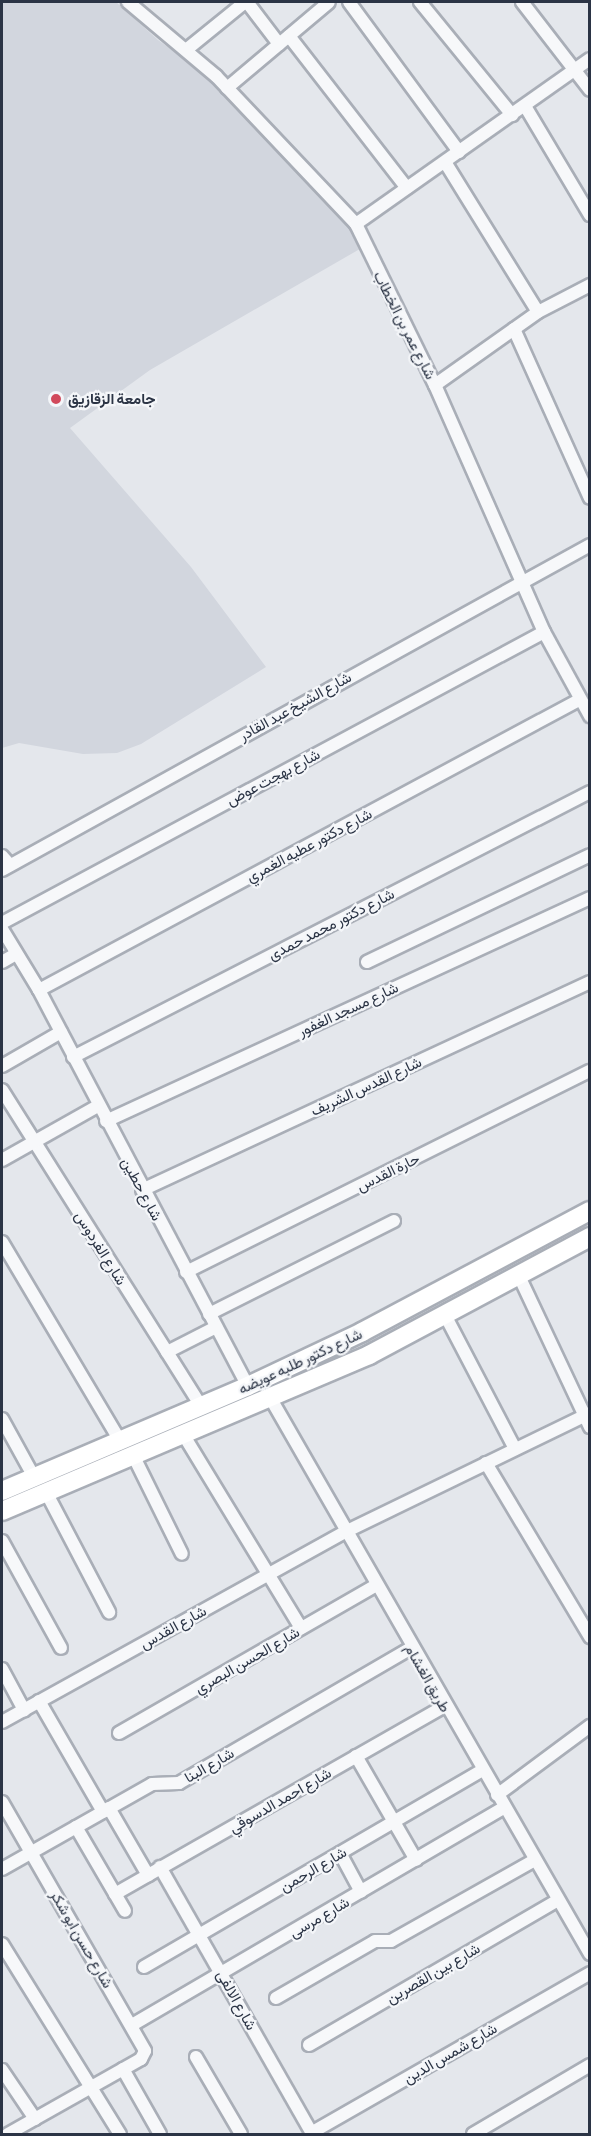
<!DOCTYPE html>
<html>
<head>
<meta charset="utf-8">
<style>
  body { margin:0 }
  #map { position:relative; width:591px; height:2136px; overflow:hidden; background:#e4e7ec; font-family:"Asap Condensed",Vazirmatn,sans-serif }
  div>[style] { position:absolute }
  .built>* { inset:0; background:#d2d6de }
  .roads { filter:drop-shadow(2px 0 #a9aeb7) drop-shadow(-2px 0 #a9aeb7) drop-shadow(0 2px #a9aeb7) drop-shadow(0 -2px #a9aeb7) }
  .street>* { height:12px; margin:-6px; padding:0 6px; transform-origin:6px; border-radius:6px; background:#f7f8fa }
  .secondary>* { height:18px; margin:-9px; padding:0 9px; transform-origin:9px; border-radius:9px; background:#fff }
  .dots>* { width:16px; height:16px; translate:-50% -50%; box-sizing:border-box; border:3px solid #f4f6f9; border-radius:50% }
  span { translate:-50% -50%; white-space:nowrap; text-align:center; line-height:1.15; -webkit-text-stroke:4.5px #f4f6f9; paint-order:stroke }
  .street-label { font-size:15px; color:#2b3445 }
  .poi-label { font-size:15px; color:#2b3445; font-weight:700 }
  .left { translate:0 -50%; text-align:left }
  .frame { position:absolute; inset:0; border:3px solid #2b3445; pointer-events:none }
</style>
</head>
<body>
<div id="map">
  <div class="built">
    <i style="clip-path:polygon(2px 2px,116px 2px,158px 40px,203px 72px,365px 246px,150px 370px,70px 428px,191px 567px,266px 667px,141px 744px,117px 753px,83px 754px,19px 743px,2px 748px)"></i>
  </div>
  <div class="roads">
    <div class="street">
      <i style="left:128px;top:2px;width:115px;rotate:40.1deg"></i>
      <i style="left:216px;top:76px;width:204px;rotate:46.6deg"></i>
      <i style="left:356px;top:224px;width:179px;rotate:63.9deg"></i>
      <i style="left:435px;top:385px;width:270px;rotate:66.2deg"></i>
      <i style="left:544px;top:632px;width:96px;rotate:61.3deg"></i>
      <i style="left:247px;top:2px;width:53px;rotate:52.7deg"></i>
      <i style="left:349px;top:2px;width:186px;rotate:53.7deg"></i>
      <i style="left:420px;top:2px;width:146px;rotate:50.8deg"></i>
      <i style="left:522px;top:2px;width:111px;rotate:52.3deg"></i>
      <i style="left:289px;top:36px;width:192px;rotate:52.2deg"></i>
      <i style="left:186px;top:50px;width:76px;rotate:-39.1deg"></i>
      <i style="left:227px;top:88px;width:133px;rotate:-40.1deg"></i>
      <i style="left:525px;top:106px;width:127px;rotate:59.2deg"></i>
      <i style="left:445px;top:162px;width:176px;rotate:58.2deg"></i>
      <i style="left:356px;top:224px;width:286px;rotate:-35.2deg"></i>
      <i style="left:514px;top:329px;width:185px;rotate:65.8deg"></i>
      <i style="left:435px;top:385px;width:126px;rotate:-35.3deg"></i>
      <i style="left:538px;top:312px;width:59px;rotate:-27.4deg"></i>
      <i style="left:2px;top:856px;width:12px;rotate:48deg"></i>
      <i style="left:2px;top:870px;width:672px;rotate:-28.93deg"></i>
      <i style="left:2px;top:923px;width:615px;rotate:-28.23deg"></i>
      <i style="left:2px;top:929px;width:71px;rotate:58.8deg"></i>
      <i style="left:39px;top:990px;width:448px;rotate:62.2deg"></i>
      <i style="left:2px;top:962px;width:16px;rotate:-30deg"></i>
      <i style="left:367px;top:962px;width:247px;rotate:-25.6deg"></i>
      <i style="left:39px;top:990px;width:613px;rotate:-28.24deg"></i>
      <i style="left:73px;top:1057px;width:581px;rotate:-27.14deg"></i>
      <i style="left:2px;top:1066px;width:68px;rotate:-30deg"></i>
      <i style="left:2px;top:1090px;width:373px;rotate:57.8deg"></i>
      <i style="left:106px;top:1121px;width:533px;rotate:-24.74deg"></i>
      <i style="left:2px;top:1160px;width:110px;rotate:-29.4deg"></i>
      <i style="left:142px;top:1190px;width:494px;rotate:-24.9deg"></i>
      <i style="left:2px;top:1242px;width:231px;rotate:59.3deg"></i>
      <i style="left:186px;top:1272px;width:451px;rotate:-26.5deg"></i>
      <i style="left:519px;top:1276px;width:167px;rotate:64.8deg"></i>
      <i style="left:209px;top:1314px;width:207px;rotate:-26.7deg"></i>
      <i style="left:445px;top:1315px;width:151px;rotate:62.4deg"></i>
      <i style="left:167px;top:1352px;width:55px;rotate:-27deg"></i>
      <i style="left:271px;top:1399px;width:640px;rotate:60.11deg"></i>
      <i style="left:2px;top:1419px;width:66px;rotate:61.1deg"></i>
      <i style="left:183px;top:1434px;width:227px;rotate:58.7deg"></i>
      <i style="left:133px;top:1455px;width:110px;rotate:63.7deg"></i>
      <i style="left:486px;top:1463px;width:203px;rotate:59.1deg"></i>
      <i style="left:46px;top:1492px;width:136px;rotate:62.3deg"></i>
      <i style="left:2px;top:1541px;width:122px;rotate:61.1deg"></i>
      <i style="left:2px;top:1669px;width:47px;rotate:61.8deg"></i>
      <i style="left:39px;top:1701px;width:128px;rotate:60deg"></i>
      <i style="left:2px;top:1722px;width:392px;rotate:-29deg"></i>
      <i style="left:345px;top:1532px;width:272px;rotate:-25.9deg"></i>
      <i style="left:119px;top:1733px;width:295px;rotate:-29.9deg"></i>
      <i style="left:356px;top:1756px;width:120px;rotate:60deg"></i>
      <i style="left:497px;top:1795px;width:116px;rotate:-36.6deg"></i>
      <i style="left:2px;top:1802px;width:287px;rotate:60.1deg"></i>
      <i style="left:145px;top:2051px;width:9px;rotate:117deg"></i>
      <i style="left:141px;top:2059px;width:153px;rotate:150.6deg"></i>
      <i style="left:109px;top:1808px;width:78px;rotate:59.8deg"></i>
      <i style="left:76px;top:1827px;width:97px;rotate:59.7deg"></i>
      <i style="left:340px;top:1853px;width:44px;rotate:61.7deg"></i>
      <i style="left:160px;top:1867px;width:307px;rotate:60.3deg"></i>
      <i style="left:2px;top:1869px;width:172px;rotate:-29.5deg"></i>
      <i style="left:152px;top:1784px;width:27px;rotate:-2deg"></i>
      <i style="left:179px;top:1783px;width:268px;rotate:-30.2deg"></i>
      <i style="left:115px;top:1894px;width:380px;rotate:-29.7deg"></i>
      <i style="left:2px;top:1944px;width:224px;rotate:58.2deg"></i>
      <i style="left:144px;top:1967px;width:391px;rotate:-30.2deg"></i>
      <i style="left:276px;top:1998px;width:114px;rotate:-29.9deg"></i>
      <i style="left:375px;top:1941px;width:16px"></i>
      <i style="left:391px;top:1941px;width:165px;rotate:-29.4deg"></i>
      <i style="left:132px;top:2025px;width:431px;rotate:-30.3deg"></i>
      <i style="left:309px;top:2045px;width:288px;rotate:-30.2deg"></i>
      <i style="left:196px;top:2057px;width:89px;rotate:59.7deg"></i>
      <i style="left:123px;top:2069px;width:75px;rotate:60.4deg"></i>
      <i style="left:2px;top:2070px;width:59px;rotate:56deg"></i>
      <i style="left:311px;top:2133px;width:322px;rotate:-29.8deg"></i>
      <i style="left:473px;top:2134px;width:136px;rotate:-30.5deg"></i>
    </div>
    <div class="secondary">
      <i style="left:2px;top:1491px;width:267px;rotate:-23.1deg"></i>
      <i style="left:248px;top:1386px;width:126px;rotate:-25.3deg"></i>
      <i style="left:362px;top:1332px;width:258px;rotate:-28deg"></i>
      <i style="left:2px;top:1511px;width:399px;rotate:-23deg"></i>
      <i style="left:369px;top:1355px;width:251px;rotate:-28.1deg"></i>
    </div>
  </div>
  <div class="dots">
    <i style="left:56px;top:399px;background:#d1495b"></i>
  </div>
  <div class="street-label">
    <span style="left:405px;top:325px;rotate:63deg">شارع عمر بن الخطاب</span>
    <span style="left:295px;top:706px;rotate:-29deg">شارع الشيخ عبد القادر</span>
    <span style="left:273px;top:777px;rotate:-28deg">شارع بهجت عوض</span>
    <span style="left:309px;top:845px;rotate:-28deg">شارع دكتور عطيه الغمري</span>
    <span style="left:331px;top:924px;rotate:-27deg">شارع دكتور محمد حمدى</span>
    <span style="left:348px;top:1009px;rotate:-25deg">شارع مسجد الغفور</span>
    <span style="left:366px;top:1086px;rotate:-25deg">شارع القدس الشريف</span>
    <span style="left:388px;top:1172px;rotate:-26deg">حارة القدس</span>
    <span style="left:142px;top:1189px;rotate:62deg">شارع حطين</span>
    <span style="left:101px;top:1248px;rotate:58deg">شارع الفردوس</span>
    <span style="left:300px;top:1361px;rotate:-25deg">شارع دكتور طلبه عويضه</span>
    <span style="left:173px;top:1627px;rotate:-29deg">شارع القدس</span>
    <span style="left:247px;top:1660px;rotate:-30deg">شارع الحسن البصري</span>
    <span style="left:428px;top:1678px;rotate:60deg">طريق الغشام</span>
    <span style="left:209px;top:1765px;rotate:-30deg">شارع البنا</span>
    <span style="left:280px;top:1800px;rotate:-30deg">شارع احمد الدسوقي</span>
    <span style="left:313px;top:1869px;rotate:-30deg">شارع الرحمن</span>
    <span style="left:319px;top:1917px;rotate:-30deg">شارع مرسى</span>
    <span style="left:82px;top:1939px;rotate:60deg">شارع حسن ابو شكر</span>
    <span style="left:433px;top:1973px;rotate:-30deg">شارع بين القصرين</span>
    <span style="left:237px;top:2000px;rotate:61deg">شارع الالفى</span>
    <span style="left:450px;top:2053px;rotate:-30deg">شارع شمس الدين</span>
  </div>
  <div class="poi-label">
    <span class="left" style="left:68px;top:399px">جامعة الزقازيق</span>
  </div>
  <div class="frame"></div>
</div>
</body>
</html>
